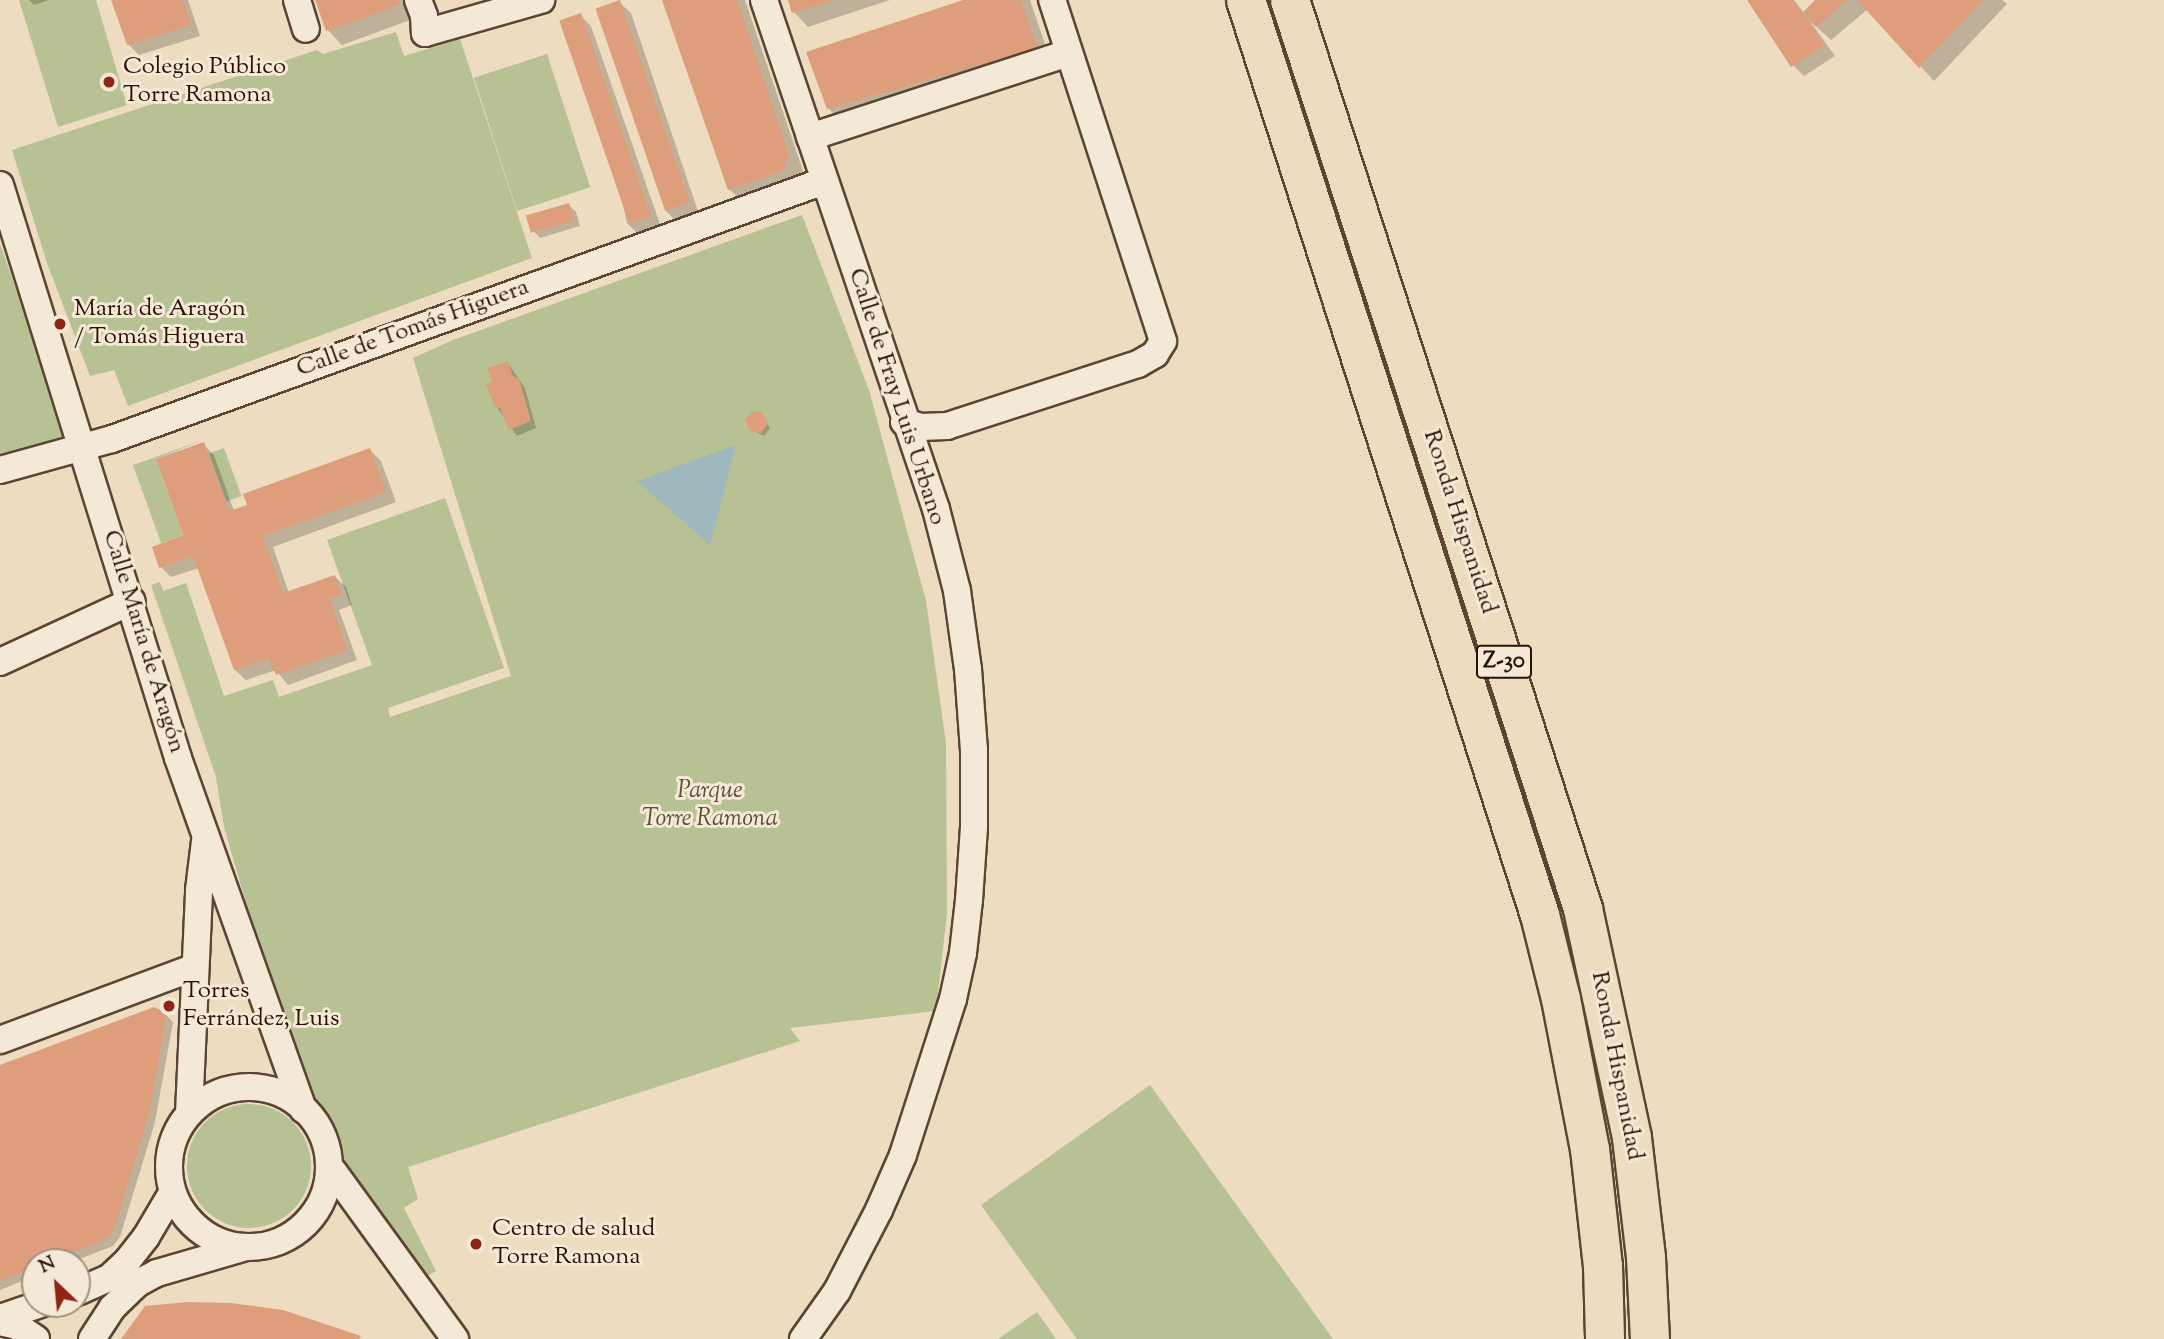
<!DOCTYPE html>
<html>
<head>
<meta charset="utf-8">
<style>
  body { margin:0 }
  #map { position:relative; width:2164px; height:1339px; overflow:hidden; background:#eedcc0; font-family:"Sorts Mill Goudy",serif }
  div>[style] { position:absolute }
  .green>* { inset:0; background:#b7c193; transform-origin:0 0 }
  .round { border-radius:50% }
  .water>* { inset:0; background:#9fb8be }
  .shadow>* { inset:0; background:#0003 }
  .building>* { inset:0; background:#de9e7b; transform-origin:0 0 }
  .roads { filter:drop-shadow(2px 0 #5b4432) drop-shadow(-2px 0 #5b4432) drop-shadow(0 2px #5b4432) drop-shadow(0 -2px #5b4432) }
  .minor>* { height:26px; margin:-13px; padding:0 13px; transform-origin:13px; border-radius:13px; background:#f4e8d6 }
  .minor>.ring { margin:-13px; padding:0; box-sizing:content-box; background:none; border:26px solid #f4e8d6; border-radius:50% }
  .highway>* { height:38px; margin:-19px; padding:0 19px; transform-origin:19px; border-radius:19px; background:#eedcc0 }
  .dots>* { width:19px; height:19px; translate:-50% -50%; box-sizing:border-box; border:4px solid #f4e8d6; border-radius:50% }
  span { translate:-50% -50%; white-space:nowrap; text-align:center; line-height:1.15; -webkit-text-stroke:6px #f4e8d6; paint-order:stroke }
  .shield-label span { padding:2px 5px; background:#f4e8d6; border:2px solid; border-radius:5px; -webkit-text-stroke-width:0 }
  .shield-label { font-size:23px; color:#2a1102; font-weight:700 }
  .poi-label { font-size:24px; color:#2a1102 }
  .left { translate:0 -50%; text-align:left }
  .street-label { font-size:24px; color:#2a1102 }
  .park-label { font-size:24px; color:#5b4f35; font-style:italic }
  .north { position:absolute; left:21px; top:1248px; width:70px; height:70px; box-sizing:border-box; background:#f4e8d6; border:2px solid #a39281; border-radius:50%; rotate:334deg; font-size:19px; font-weight:700; line-height:28px; text-align:center; color:#2a1102 }
  .north::after { content:''; display:block; margin:auto; width:24px; height:32px; background:#8f2418; clip-path:polygon(50% 0,100% 100%,50% 72%,0 100%) }
</style>
</head>
<body>
<div id="map">
  <div class="green">
    <i style="clip-path:polygon(19px 0,96px 0,127px 105px,58px 127px)"></i>
    <i style="clip-path:polygon(396px 32px,404px 56px,460px 39px,532px 258px,128px 406px,114px 370px,90px 376px,47px 263px,12px 150px,317px 50px,323px 54px)"></i>
    <i style="left:547px;top:54px;width:140px;height:77px;rotate:72deg"></i>
    <i style="clip-path:polygon(802px 215px,869px 390px,926px 601px,946px 743px,947px 913px,936px 1011px,790px 1028px,800px 1041px,408px 1167px,418px 1199px,404px 1208px,436px 1271px,418px 1281px,359px 1196px,337px 1154px,271px 989px,224px 827px,216px 777px,151px 585px,160px 582px,163px 591px,186px 583px,224px 696px,273px 680px,279px 697px,372px 665px,327px 540px,445px 498px,504px 668px,388px 708px,390px 717px,511px 676px,413px 358px,453px 340px)"></i>
    <i style="clip-path:polygon(0 244px,71px 442px,0 460px)"></i>
    <i style="clip-path:polygon(203px 440px,156px 459px,183px 535px,161px 543px,133px 465px)"></i>
    <i style="left:224px;top:448px;width:51px;height:16px;rotate:70deg"></i>
    <i style="clip-path:polygon(1150px 1085px,1333px 1339px,1077px 1339px,981px 1205px)"></i>
    <i class="round" style="left:187px;top:1104px;width:124px;height:124px"></i>
    <i style="clip-path:polygon(1037px 1312px,1056px 1339px,998px 1339px)"></i>
  </div>
  <div class="water">
    <i style="clip-path:polygon(736px 445px,710px 545px,637px 481px)"></i>
  </div>
  <div class="shadow">
    <i style="clip-path:polygon(29px 0,49px 0,34px 5px)"></i>
    <i style="clip-path:polygon(113px 0,188px 0,200px 36px,139px 55px,128px 44px)"></i>
    <i style="clip-path:polygon(317px 0,407px 0,413px 19px,342px 45px,328px 30px)"></i>
    <i style="clip-path:polygon(664px 0,745px 0,803px 171px,796px 185px,744px 203px,729px 189px)"></i>
    <i style="clip-path:polygon(790px 0,890px 0,808px 27px,794px 12px)"></i>
    <i style="clip-path:polygon(968px 0,1030px 0,1051px 62px,843px 123px,828px 108px)"></i>
    <i style="clip-path:polygon(1749px 0,1794px 0,1804px 13px,1818px 0,2002px 0,2007px 4px,1934px 81px,1868px 9px,1831px 40px,1810px 21px,1835px 56px,1804px 76px,1793px 65px)"></i>
    <i style="clip-path:polygon(620px 3px,631px 13px,699px 214px,676px 221px,665px 210px)"></i>
    <i style="clip-path:polygon(580px 15px,591px 26px,661px 227px,638px 234px,627px 223px)"></i>
    <i style="clip-path:polygon(569px 205px,576px 212px,580px 226px,540px 238px,533px 231px)"></i>
    <i style="clip-path:polygon(508px 363px,525px 388px,536px 428px,517px 436px,496px 406px,494px 383px)"></i>
    <i style="clip-path:polygon(762px 414px,770px 428px,764px 436px,752px 430px)"></i>
    <i style="clip-path:polygon(203px 444px,214px 455px,234px 511px,370px 450px,381px 461px,396px 502px,273px 547px,289px 593px,335px 577px,346px 587px,352px 605px,339px 610px,357px 660px,288px 685px,276px 670px,246px 680px,235px 670px,199px 568px,171px 577px,161px 567px,185px 536px)"></i>
    <i style="clip-path:polygon(166px 1015px,173px 1022px,155px 1122px,120px 1237px,113px 1246px,72px 1262px,35px 1262px,35px 1276px,0 1290px,0 1067px)"></i>
  </div>
  <div class="building">
    <i style="clip-path:polygon(111px 0,182px 0,191px 25px,127px 45px)"></i>
    <i style="clip-path:polygon(315px 0,398px 0,400px 5px,326px 31px)"></i>
    <i style="left:620px;top:0;width:214px;height:26px;rotate:71deg"></i>
    <i style="clip-path:polygon(662px 0,737px 0,789px 155px,782px 171px,728px 190px)"></i>
    <i style="clip-path:polygon(788px 0,831px 0,831px 1px,792px 13px)"></i>
    <i style="clip-path:polygon(963px 0,1021px 0,1037px 48px,827px 109px,806px 52px)"></i>
    <i style="clip-path:polygon(1747px 0,1793px 0,1825px 45px,1791px 67px)"></i>
    <i style="clip-path:polygon(1815px 0,1847px 0,1816px 27px,1803px 12px)"></i>
    <i style="clip-path:polygon(1857px 0,1983px 0,1919px 68px)"></i>
    <i style="left:581px;top:13px;width:215px;height:23px;rotate:71deg"></i>
    <i style="left:569px;top:203px;width:18px;height:45px;rotate:74deg"></i>
    <i style="clip-path:polygon(508px 361px,513px 376px,519px 379px,531px 421px,509px 430px,500px 408px,495px 407px,486px 384px,492px 382px,487px 368px)"></i>
    <i style="clip-path:polygon(752px 411px,762px 412px,768px 424px,761px 433px,750px 431px,745px 420px)"></i>
    <i style="clip-path:polygon(204px 442px,229px 511px,247px 505px,243px 494px,370px 448px,386px 492px,263px 536px,283px 593px,335px 575px,342px 595px,330px 599px,347px 650px,276px 675px,269px 658px,234px 670px,193px 556px,159px 568px,152px 547px,183px 535px,156px 459px)"></i>
    <i style="clip-path:polygon(154px 1007px,167px 1013px,149px 1114px,114px 1230px,106px 1239px,48px 1262px,35px 1262px,35px 1267px,0 1281px,0 1065px)"></i>
    <i style="clip-path:polygon(187px 1302px,231px 1303px,283px 1310px,361px 1336px,359px 1339px,121px 1339px,145px 1306px)"></i>
  </div>
  <div class="roads">
    <div class="minor">
      <i style="left:297px;top:0;width:30px;rotate:73deg"></i>
      <i style="left:418px;top:0;width:17px;rotate:69deg"></i>
      <i style="left:424px;top:16px;width:17px;rotate:87deg"></i>
      <i style="left:425px;top:33px;width:121px;rotate:-15.9deg"></i>
      <i style="left:764px;top:0;width:537px;rotate:71.33deg"></i>
      <i style="left:936px;top:509px;width:85px;rotate:75.6deg"></i>
      <i style="left:957px;top:591px;width:79px;rotate:82deg"></i>
      <i style="left:968px;top:669px;width:81px;rotate:85.8deg"></i>
      <i style="left:974px;top:750px;width:77px;rotate:90deg"></i>
      <i style="left:974px;top:827px;width:73px;rotate:93.9deg"></i>
      <i style="left:969px;top:900px;width:53px;rotate:96.5deg"></i>
      <i style="left:963px;top:953px;width:47px;rotate:102.3deg"></i>
      <i style="left:953px;top:999px;width:164px;rotate:107.8deg"></i>
      <i style="left:903px;top:1155px;width:60px;rotate:113.6deg"></i>
      <i style="left:879px;top:1210px;width:91px;rotate:117.4deg"></i>
      <i style="left:837px;top:1291px;width:59px;rotate:125.3deg"></i>
      <i style="left:810px;top:137px;width:272px;rotate:-18deg"></i>
      <i style="left:0;top:185px;width:600px;rotate:72.74deg"></i>
      <i style="left:178px;top:758px;width:373px;rotate:70.4deg"></i>
      <i style="left:904px;top:422px;width:18px;rotate:16deg"></i>
      <i style="left:921px;top:427px;width:26px;rotate:-2deg"></i>
      <i style="left:947px;top:426px;width:201px;rotate:-18deg"></i>
      <i style="left:1138px;top:364px;width:20px;rotate:-30deg"></i>
      <i style="left:1155px;top:354px;width:15px;rotate:-58deg"></i>
      <i style="left:1163px;top:341px;width:359px;rotate:-108deg"></i>
      <i style="left:0;top:470px;width:116px;rotate:-15.5deg"></i>
      <i style="left:112px;top:439px;width:757px;rotate:-19.92deg"></i>
      <i style="left:0;top:662px;width:145px;rotate:-24.8deg"></i>
      <i style="left:0;top:1040px;width:208px;rotate:-20.5deg"></i>
      <i class="ring" style="left:169px;top:1087px;width:134px;height:134px"></i>
      <i style="left:189px;top:1113px;width:223px;rotate:-87.4deg"></i>
      <i style="left:199px;top:890px;width:49px;rotate:-83deg"></i>
      <i style="left:333px;top:1171px;width:208px;rotate:54deg"></i>
      <i style="left:77px;top:1292px;width:35px;rotate:-24deg"></i>
      <i style="left:109px;top:1278px;width:26px;rotate:-43deg"></i>
      <i style="left:128px;top:1260px;width:29px;rotate:-52deg"></i>
      <i style="left:146px;top:1237px;width:51px;rotate:-59.4deg"></i>
      <i style="left:0;top:1318px;width:43px;rotate:-18.9deg"></i>
      <i style="left:0;top:1322px;width:17px;rotate:13deg"></i>
      <i style="left:17px;top:1326px;width:23px;rotate:34deg"></i>
      <i style="left:92px;top:1339px;width:37px;rotate:-57deg"></i>
      <i style="left:112px;top:1308px;width:36px;rotate:-44deg"></i>
      <i style="left:138px;top:1283px;width:21px;rotate:-28deg"></i>
      <i style="left:157px;top:1273px;width:90px;rotate:-16.2deg"></i>
    </div>
    <div class="highway">
      <i style="left:1246px;top:0;width:961px;rotate:72.19deg"></i>
      <i style="left:1540px;top:915px;width:87px;rotate:76deg"></i>
      <i style="left:1561px;top:999px;width:153px;rotate:79.1deg"></i>
      <i style="left:1590px;top:1149px;width:118px;rotate:83.7deg"></i>
      <i style="left:1603px;top:1266px;width:73px;rotate:88.4deg"></i>
      <i style="left:1290px;top:0;width:955px;rotate:72.13deg"></i>
      <i style="left:1583px;top:909px;width:234px;rotate:77.9deg"></i>
      <i style="left:1632px;top:1138px;width:121px;rotate:83.3deg"></i>
      <i style="left:1646px;top:1258px;width:81px;rotate:87.2deg"></i>
    </div>
  </div>
  <div class="dots">
    <i style="left:109px;top:82px;background:#8f2418"></i>
    <i style="left:60px;top:324px;background:#8f2418"></i>
    <i style="left:169px;top:1006px;background:#8f2418"></i>
    <i style="left:476px;top:1244px;background:#8f2418"></i>
  </div>
  <div class="shield-label">
    <span style="left:1504px;top:662px">Z-30</span>
  </div>
  <div class="poi-label">
    <span class="left" style="left:123px;top:82px">Colegio Público<br>Torre Ramona</span>
    <span class="left" style="left:74px;top:324px">María de Aragón<br>/ Tomás Higuera</span>
    <span class="left" style="left:183px;top:1006px">Torres<br>Ferrández, Luis</span>
    <span class="left" style="left:492px;top:1244px">Centro de salud<br>Torre Ramona</span>
  </div>
  <div class="street-label">
    <span style="left:413px;top:329px;rotate:-20deg">Calle de Tomás Higuera</span>
    <span style="left:896px;top:397px;rotate:72deg">Calle de Fray Luis Urbano</span>
    <span style="left:1459px;top:522px;rotate:72deg">Ronda Hispanidad</span>
    <span style="left:143px;top:642px;rotate:73deg">Calle María de Aragón</span>
    <span style="left:1616px;top:1066px;rotate:79deg">Ronda Hispanidad</span>
  </div>
  <div class="park-label">
    <span style="left:710px;top:806px">Parque<br>Torre Ramona</span>
  </div>
  <div class="north">N</div>
</div>
</body>
</html>
